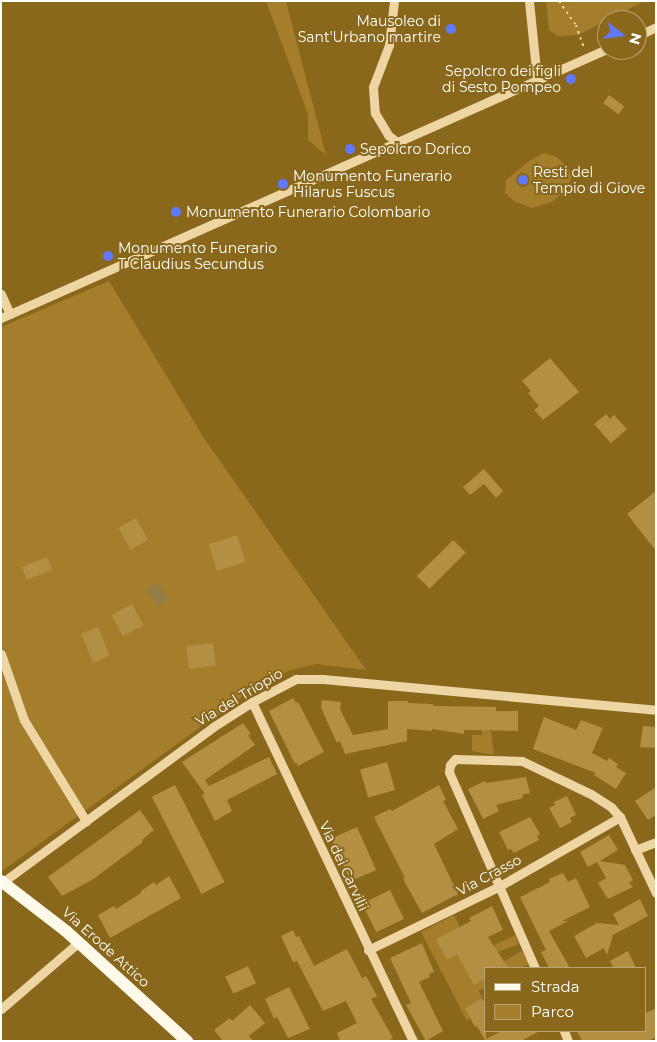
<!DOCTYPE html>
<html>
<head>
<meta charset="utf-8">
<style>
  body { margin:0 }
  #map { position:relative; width:657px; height:1042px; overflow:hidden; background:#89671b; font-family:Montserrat,sans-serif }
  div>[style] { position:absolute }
  .green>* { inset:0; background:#a57e2b }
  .water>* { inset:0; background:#947c45; transform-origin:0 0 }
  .building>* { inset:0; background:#b28f43; transform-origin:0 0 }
  .path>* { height:2px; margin-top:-1px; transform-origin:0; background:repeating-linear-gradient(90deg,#edd5a4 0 2.5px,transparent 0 6.5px) }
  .minor>* { height:9px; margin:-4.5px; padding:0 4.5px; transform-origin:4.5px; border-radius:4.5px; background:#edd5a4 }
  .major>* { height:12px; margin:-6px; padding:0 6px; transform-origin:6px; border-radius:6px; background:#fff9ea }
  .dots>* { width:14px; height:14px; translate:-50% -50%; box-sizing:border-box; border:2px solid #89671b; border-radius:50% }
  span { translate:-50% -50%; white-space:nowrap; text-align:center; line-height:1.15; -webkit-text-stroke:4px #89671b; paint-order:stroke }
  .poi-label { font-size:14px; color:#fff }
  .right { translate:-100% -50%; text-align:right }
  .left { translate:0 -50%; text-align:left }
  .street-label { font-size:14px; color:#fff }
  .frame { position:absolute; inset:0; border:2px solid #fff; pointer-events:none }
  .legend { position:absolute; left:484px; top:967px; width:162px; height:65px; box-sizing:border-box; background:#89671b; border:1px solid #b8a476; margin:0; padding:6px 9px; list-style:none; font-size:15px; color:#fff }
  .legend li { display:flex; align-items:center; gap:10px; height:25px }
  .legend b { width:25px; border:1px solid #b8a476 }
  .north { position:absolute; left:597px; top:10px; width:50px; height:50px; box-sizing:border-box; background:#89671b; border:1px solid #b8a476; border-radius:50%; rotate:106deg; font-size:14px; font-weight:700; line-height:20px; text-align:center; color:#fff }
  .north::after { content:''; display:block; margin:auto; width:18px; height:22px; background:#6079fe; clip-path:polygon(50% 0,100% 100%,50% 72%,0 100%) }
</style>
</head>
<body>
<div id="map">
  <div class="green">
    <i style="clip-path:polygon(266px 1px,286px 1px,326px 155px,308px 140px,308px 114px)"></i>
    <i style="clip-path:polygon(546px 1px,645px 1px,578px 35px,558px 36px,549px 30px)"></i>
    <i style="clip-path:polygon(544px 153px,557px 157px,569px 169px,572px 177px,566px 190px,552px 202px,532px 208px,514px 201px,505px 193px,506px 180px,529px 161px)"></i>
    <i style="clip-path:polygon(109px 281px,204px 438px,366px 670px,316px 664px,288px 671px,250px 691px,2px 871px,1px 327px)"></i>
    <i style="clip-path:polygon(482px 730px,491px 731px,494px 755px,472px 751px,472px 735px,482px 735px)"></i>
    <i style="clip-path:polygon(454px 915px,474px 955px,515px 935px,519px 944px,498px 952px,504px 961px,522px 951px,532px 968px,527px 965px,521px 968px,486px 968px,486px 987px,479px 991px,482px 998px,465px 1008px,470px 1018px,467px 1021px,421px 932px)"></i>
  </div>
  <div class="water">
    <i style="left:157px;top:582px;width:21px;height:14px;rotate:53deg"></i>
  </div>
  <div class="building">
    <i style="left:609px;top:95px;width:19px;height:10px;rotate:36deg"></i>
    <i style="clip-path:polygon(550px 358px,579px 392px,543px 420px,534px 410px,539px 406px,528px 393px,531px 391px,522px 381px)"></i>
    <i style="clip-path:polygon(606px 414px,610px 419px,614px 415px,627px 429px,611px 443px,594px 424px)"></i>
    <i style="clip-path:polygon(484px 469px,503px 491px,496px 498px,484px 484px,470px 495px,463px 487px)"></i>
    <i style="clip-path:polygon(656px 491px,656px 551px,627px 514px)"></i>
    <i style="left:136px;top:518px;width:25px;height:20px;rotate:61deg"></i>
    <i style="left:237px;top:535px;width:28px;height:30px;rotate:72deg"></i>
    <i style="left:453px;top:540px;width:18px;height:51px;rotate:45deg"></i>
    <i style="left:47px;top:557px;width:14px;height:27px;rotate:69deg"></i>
    <i style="left:132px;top:604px;width:24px;height:23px;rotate:62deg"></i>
    <i style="left:98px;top:627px;width:31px;height:18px;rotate:68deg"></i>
    <i style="left:213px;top:643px;width:23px;height:27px;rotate:83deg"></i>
    <i style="clip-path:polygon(293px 698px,296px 703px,298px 702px,324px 752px,298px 766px,296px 762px,295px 764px,269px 711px)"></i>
    <i style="clip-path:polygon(322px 700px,341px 702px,340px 709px,353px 735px,388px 729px,388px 701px,408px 701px,408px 703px,433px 704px,433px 706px,496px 707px,496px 711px,518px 711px,518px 731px,464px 730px,464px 734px,432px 729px,432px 731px,407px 729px,407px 741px,345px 754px,340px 741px,337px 743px,321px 708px)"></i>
    <i style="clip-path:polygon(544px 717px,576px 730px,581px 720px,603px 728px,592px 753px,607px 761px,609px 758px,618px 764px,616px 767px,626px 773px,616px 789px,594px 775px,596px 773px,533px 749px)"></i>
    <i style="clip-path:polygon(243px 723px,251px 734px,248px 735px,255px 745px,205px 780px,209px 786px,269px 757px,277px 774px,227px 800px,232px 811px,215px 821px,202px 795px,205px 794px,182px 762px)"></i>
    <i style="clip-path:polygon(643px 726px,656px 727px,656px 748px,640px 747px)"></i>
    <i style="left:387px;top:762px;width:29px;height:28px;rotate:74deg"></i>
    <i style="clip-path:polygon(526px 777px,530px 793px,522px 795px,523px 798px,496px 805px,499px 811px,483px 819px,468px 789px,485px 781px,486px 783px)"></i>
    <i style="left:175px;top:785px;width:109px;height:26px;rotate:63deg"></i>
    <i style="clip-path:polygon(439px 785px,446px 800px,443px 801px,458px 829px,434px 844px,458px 894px,422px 913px,403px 879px,405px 878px,374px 817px,390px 809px,392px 811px)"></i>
    <i style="clip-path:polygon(656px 787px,656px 815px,648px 820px,635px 801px)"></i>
    <i style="clip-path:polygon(567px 796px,576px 815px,570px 818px,572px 822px,560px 828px,549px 808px,555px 805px,554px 802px)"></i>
    <i style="clip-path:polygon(140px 810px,154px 830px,142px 840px,143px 842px,92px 880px,62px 896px,48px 877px)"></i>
    <i style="clip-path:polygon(530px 817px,540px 834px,537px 836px,539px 840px,514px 853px,511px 849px,508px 850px,499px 832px)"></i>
    <i style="left:357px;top:827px;width:47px;height:28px;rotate:66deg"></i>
    <i style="clip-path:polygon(609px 835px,618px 850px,600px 861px,625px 865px,633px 880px,629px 883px,633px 887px,608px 899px,598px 883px,606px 878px,597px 862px,588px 867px,580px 852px)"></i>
    <i style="clip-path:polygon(563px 873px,568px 882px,576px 878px,590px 907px,562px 921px,568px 921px,549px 931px,570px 968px,549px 968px,541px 952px,546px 950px,520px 897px,550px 882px,549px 879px)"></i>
    <i style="clip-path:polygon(169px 876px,181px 898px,110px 938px,98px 915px,114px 906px,116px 909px,141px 893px,141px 891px,154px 882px,156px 885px)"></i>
    <i style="left:390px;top:890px;width:32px;height:31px;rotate:64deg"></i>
    <i style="clip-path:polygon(640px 899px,648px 916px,613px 935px,607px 955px,604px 948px,586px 958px,574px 936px,597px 923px,619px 925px,613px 914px)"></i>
    <i style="clip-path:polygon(492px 906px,503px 930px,488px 937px,508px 968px,486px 968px,486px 979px,474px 985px,457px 954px,447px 960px,436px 939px,471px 921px,469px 918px)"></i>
    <i style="clip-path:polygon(293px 930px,296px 937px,299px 936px,314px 966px,347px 949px,362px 978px,366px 976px,377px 996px,371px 999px,393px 1038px,388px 1041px,340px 1041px,337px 1033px,357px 1023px,346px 1001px,323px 1011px,297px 961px,293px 962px,281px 936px)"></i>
    <i style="clip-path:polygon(422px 943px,434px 972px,429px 974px,430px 977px,419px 982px,443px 1031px,426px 1041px,406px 1005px,411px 1003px,390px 958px)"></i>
    <i style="clip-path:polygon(628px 951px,636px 968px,614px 968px,610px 961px)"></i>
    <i style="left:248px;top:966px;width:19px;height:25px;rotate:65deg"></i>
    <i style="clip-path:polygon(289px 987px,310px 1029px,288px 1038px,277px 1017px,274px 1019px,265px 999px)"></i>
    <i style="clip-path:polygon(482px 998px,486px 1006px,486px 1039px,502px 1031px,540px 1031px,521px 1041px,483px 1041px,485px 1040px,477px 1026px,475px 1027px,465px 1008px)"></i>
    <i style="clip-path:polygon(250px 1005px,265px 1023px,249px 1036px,253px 1041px,223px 1041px,214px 1030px,230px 1018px,232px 1021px)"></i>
    <i style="clip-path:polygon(656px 1008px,656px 1037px,648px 1041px,582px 1041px,577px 1031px,646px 1031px,646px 1013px)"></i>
  </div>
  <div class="path">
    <i style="left:559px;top:1px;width:29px;rotate:55deg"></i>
    <i style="left:576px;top:25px;width:24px;rotate:71deg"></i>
  </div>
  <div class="minor">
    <i style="left:394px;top:1px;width:44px;rotate:96.5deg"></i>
    <i style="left:389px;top:45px;width:45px;rotate:110.9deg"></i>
    <i style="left:373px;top:87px;width:26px;rotate:86deg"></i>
    <i style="left:375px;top:113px;width:26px;rotate:59deg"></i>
    <i style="left:388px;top:135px;width:11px;rotate:38deg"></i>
    <i style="left:529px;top:1px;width:79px;rotate:84.2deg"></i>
    <i style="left:637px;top:36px;width:21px;rotate:-25deg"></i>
    <i style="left:1px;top:294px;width:22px;rotate:66deg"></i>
    <i style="left:1px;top:318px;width:663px;rotate:-23.94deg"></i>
    <i style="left:1px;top:654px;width:70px;rotate:70.8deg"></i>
    <i style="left:24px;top:720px;width:119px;rotate:58.5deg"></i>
    <i style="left:252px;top:702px;width:375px;rotate:64.6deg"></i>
    <i style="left:635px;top:850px;width:22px;rotate:-21deg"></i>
    <i style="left:3px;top:882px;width:261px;rotate:-36.4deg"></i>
    <i style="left:213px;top:727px;width:46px;rotate:-32.7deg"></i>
    <i style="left:252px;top:702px;width:50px;rotate:-27.6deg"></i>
    <i style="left:296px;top:679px;width:27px"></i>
    <i style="left:323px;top:679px;width:334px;rotate:5.3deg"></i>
    <i style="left:368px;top:950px;width:144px;rotate:-25.9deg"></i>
    <i style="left:498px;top:887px;width:141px;rotate:-29.8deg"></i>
    <i style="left:535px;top:968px;width:214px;rotate:-113.7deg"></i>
    <i style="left:449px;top:772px;width:7px;rotate:-82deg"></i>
    <i style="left:450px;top:765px;width:8px;rotate:-50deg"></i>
    <i style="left:455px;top:759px;width:67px;rotate:1.7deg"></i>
    <i style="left:522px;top:761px;width:76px;rotate:25.6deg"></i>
    <i style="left:591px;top:794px;width:24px;rotate:33deg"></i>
    <i style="left:611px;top:807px;width:13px;rotate:48deg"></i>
    <i style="left:620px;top:817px;width:84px;rotate:64.7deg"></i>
    <i style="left:1px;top:1009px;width:103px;rotate:-40.7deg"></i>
    <i style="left:564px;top:1031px;width:11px;rotate:68deg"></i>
  </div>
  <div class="major">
    <i style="left:1px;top:881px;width:82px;rotate:37.6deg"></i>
    <i style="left:66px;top:931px;width:164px;rotate:42.3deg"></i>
  </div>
  <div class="dots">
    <i style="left:451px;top:29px;background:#6079fe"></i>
    <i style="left:571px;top:79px;background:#6079fe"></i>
    <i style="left:350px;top:149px;background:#6079fe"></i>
    <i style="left:523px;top:180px;background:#6079fe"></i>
    <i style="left:283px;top:184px;background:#6079fe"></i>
    <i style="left:176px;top:212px;background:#6079fe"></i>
    <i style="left:108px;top:256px;background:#6079fe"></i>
  </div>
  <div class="poi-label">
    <span class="right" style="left:441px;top:29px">Mausoleo di<br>Sant'Urbano martire</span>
    <span class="right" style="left:561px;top:79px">Sepolcro dei figli<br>di Sesto Pompeo</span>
    <span class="left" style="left:360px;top:149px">Sepolcro Dorico</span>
    <span class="left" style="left:533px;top:180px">Resti del<br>Tempio di Giove</span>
    <span class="left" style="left:293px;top:184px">Monumento Funerario<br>Hilarus Fuscus</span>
    <span class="left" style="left:186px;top:212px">Monumento Funerario Colombario</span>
    <span class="left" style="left:118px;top:256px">Monumento Funerario<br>T Claudius Secundus</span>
  </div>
  <div class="street-label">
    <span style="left:239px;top:697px;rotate:-31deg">Via del Triopio</span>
    <span style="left:344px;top:866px;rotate:65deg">Via dei Carvilii</span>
    <span style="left:489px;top:875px;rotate:-28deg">Via Crasso</span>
    <span style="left:106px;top:947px;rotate:42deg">Via Erode Attico</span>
  </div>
  <div class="frame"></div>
  <ul class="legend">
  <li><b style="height:6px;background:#fff9ea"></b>Strada</li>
  <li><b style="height:14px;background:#a57e2b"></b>Parco</li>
  </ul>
  <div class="north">N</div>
</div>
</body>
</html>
